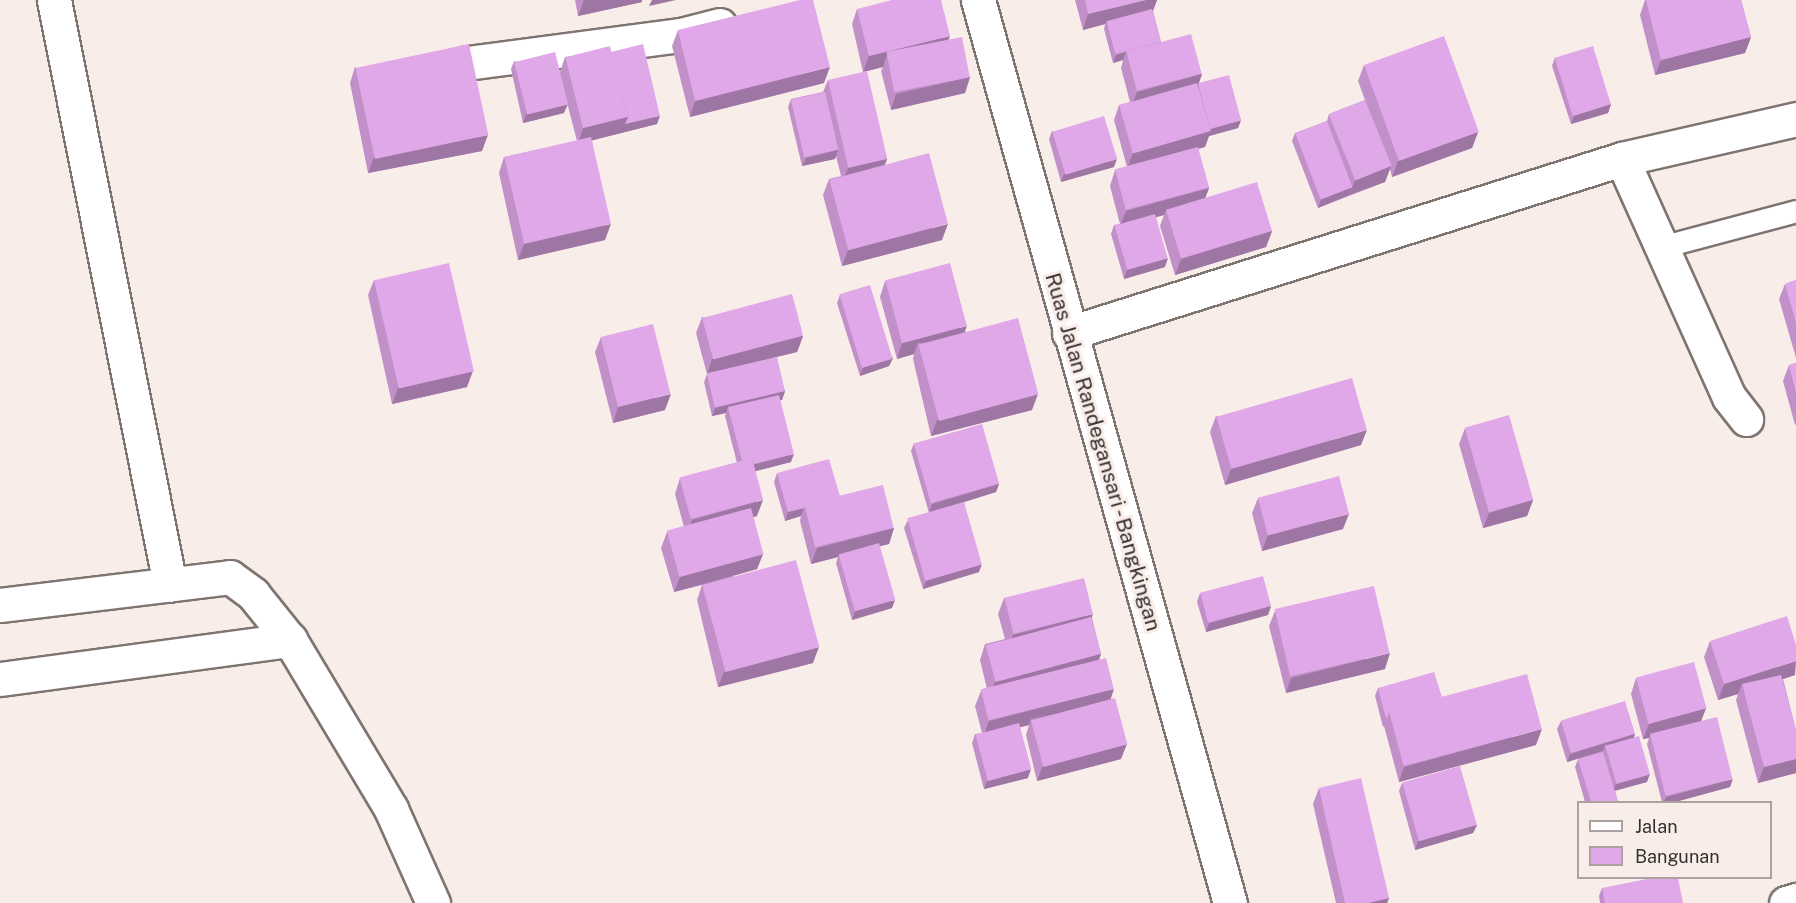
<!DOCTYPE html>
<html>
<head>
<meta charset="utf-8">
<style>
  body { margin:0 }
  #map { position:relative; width:1796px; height:903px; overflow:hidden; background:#f9ede9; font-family:"Public Sans",sans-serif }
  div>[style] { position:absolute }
  .roads { filter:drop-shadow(2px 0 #7e7470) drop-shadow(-2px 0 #7e7470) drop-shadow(0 2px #7e7470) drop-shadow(0 -2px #7e7470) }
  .lane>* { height:21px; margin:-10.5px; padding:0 10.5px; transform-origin:10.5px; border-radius:10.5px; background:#fff }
  .street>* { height:33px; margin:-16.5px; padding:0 16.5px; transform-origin:16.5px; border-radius:16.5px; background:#fff }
  .secondary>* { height:33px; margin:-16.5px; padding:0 16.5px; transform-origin:16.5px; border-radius:16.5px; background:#fff }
  .wall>* { inset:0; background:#c290c8 }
  .shaded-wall>* { inset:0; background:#9e76a3 }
  .building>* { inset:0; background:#e1a8e9; transform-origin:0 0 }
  span { translate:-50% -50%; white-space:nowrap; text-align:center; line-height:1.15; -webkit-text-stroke:6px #f9ede9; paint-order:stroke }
  .street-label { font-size:21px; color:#35302f }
  .legend { position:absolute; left:1577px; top:801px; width:195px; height:78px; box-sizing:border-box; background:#f9ede9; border:2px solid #aba19f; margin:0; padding:8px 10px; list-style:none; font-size:18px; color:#35302f }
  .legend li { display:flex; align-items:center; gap:12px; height:30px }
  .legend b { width:30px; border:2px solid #aba19f }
</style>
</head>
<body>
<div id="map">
  <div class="roads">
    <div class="lane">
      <i style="left:1661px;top:247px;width:140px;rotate:-14.9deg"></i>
    </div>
    <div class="street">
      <i style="left:54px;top:0;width:596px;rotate:78.78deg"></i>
      <i style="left:467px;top:63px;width:216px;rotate:-7.5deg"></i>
      <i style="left:681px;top:35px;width:40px;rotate:-14.4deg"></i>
      <i style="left:1622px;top:159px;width:261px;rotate:65.8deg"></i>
      <i style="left:1729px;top:397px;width:28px;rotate:52deg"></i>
      <i style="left:1069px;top:333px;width:580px;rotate:-17.47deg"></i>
      <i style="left:1622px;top:159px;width:179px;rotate:-12.9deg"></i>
      <i style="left:0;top:605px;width:232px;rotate:-6.9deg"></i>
      <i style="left:230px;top:577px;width:29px;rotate:36deg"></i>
      <i style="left:253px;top:594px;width:59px;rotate:51.2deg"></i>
      <i style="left:290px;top:640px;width:197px;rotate:59.1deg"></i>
      <i style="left:391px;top:809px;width:103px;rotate:65.9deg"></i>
      <i style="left:0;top:679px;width:293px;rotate:-7.7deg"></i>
      <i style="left:1786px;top:903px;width:10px;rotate:-17deg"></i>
    </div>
    <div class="secondary">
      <i style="left:978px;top:0;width:938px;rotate:74.41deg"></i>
    </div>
  </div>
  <div class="wall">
    <i style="clip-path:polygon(575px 0,642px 0,642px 2px,578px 16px)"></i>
    <i style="clip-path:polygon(1075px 0,1157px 0,1153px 11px,1161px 42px,1202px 74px,1199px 83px,1241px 120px,1238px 128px,1209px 136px,1205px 147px,1198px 149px,1209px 188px,1205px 198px,1272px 231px,1266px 247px,1175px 275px,1160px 226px,1164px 215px,1156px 217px,1165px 267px,1124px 279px,1111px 234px,1114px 225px,1120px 224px,1110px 186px,1115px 170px,1127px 167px,1114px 120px,1119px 105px,1130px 102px,1121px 68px,1123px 60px,1113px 63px,1104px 29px,1105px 24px,1083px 30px)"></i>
    <i style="clip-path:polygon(1645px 0,1741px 0,1751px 37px,1745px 53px,1655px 75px,1640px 15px)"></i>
    <i style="clip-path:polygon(857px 9px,948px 40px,970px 77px,965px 93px,891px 110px,881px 71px,883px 67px,863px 72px,852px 24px)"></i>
    <i style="clip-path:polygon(678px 30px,824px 83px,690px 117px,672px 46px)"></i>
    <i style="clip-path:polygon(611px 52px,657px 124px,592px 140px,605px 240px,518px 260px,499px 173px,504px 157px,577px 141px,563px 87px,564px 113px,523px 123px,511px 69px,514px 61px,560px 72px,565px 57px)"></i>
    <i style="clip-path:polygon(1555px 57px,1611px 104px,1608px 113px,1571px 124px,1552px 66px)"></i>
    <i style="clip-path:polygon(1364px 65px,1478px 132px,1472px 148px,1392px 177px,1390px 169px,1385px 182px,1318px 208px,1292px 141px,1295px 133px,1327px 121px,1329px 114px,1365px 100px,1358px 81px)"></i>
    <i style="clip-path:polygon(355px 67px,482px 151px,368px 173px,350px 83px)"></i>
    <i style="clip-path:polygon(828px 80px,887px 159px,885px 165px,942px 240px,842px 266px,823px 195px,829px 179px,841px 176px,836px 156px,835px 159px,802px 166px,788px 107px,791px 99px,823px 92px)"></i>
    <i style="clip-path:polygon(1052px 131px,1114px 167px,1061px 182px,1049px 139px)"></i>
    <i style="clip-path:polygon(374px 280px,467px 387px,392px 404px,368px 295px)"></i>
    <i style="clip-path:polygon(1796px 280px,1796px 358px,1779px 299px,1785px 284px)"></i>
    <i style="clip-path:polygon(885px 281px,965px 331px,1032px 410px,931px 436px,913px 359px,914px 354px,897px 359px,880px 297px)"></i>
    <i style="clip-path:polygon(840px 295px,893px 358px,889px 366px,860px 376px,837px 303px)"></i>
    <i style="clip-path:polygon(702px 317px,803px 336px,797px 352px,772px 358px,785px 391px,782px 400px,780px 400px,791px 462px,755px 471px,757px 516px,753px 517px,763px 554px,757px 569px,733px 576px,813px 663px,718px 687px,697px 600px,702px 585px,674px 592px,661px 548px,667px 532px,684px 527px,675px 494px,680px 478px,737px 463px,725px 416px,726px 413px,712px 416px,704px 382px,707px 374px,696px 333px)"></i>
    <i style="clip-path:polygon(601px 337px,665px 410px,613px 423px,595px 352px)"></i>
    <i style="clip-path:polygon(1796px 363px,1796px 424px,1795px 425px,1783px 381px,1789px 365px)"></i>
    <i style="clip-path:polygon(1216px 416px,1361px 445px,1225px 485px,1210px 432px)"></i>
    <i style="clip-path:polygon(1465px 428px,1533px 500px,1527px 516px,1483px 528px,1459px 444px)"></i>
    <i style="clip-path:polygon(914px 443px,999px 484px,996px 492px,964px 502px,979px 572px,923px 589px,904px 528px,908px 520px,929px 513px,911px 451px)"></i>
    <i style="clip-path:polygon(777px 473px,840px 496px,894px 528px,889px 544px,879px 546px,892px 608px,852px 620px,836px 563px,838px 557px,811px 564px,800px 521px,801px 516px,785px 521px,774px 482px)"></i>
    <i style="clip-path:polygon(1258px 498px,1343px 529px,1262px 551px,1252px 513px)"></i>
    <i style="clip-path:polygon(1200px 593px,1271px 606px,1268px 615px,1206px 632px,1197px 602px)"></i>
    <i style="clip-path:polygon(1004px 598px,1092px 618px,1101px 654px,1099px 660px,1111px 699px,1121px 759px,1037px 781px,1026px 735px,1029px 725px,1020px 727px,1028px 778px,984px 789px,972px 743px,975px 734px,982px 733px,975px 706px,981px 691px,987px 689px,980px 660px,985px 644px,1005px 639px,998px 614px)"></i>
    <i style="clip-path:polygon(1275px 611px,1385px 669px,1286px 693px,1269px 626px)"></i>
    <i style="clip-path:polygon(1710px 641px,1795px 675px,1783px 679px,1796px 730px,1796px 773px,1758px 783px,1736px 700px,1738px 694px,1718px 700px,1704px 657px)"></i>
    <i style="clip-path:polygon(1636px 678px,1706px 708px,1701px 721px,1730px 787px,1675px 802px,1662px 802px,1647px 744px,1649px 738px,1643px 739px,1631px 694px)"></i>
    <i style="clip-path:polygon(1378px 688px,1536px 745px,1399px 782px,1384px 726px,1383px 727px,1375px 696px)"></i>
    <i style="clip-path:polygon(1561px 721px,1635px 734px,1634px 737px,1647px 782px,1615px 791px,1618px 802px,1585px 802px,1575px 767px,1578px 759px,1603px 751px,1567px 762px,1557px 729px)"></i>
    <i style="clip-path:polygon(1402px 783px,1477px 825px,1473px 833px,1415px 850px,1399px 791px)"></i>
    <i style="clip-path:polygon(1319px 788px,1389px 898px,1387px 903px,1336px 903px,1313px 804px)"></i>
    <i style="clip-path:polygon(1602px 888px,1683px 903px,1600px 903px,1599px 896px)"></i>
  </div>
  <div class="shaded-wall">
    <i style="clip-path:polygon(584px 0,642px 0,642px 2px,578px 16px)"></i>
    <i style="clip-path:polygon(652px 0,676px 0,649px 6px)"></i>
    <i style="clip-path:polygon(1146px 0,1157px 0,1152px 13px,1107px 21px,1105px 24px,1083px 30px,1088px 14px)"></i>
    <i style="clip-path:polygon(950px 36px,944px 52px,887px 55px,883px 67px,863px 72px,869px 56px)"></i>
    <i style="clip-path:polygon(1751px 37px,1745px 53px,1655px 75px,1661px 60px)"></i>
    <i style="clip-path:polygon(1126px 52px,1123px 60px,1113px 63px,1116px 55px)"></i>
    <i style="clip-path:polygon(830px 67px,824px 83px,690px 117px,695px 101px)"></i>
    <i style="clip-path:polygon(1202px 74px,1197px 88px,1131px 108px,1137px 92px)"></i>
    <i style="clip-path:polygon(970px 77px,965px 93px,891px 110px,896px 94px)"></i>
    <i style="clip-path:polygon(568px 104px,564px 113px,523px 123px,526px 114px)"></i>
    <i style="clip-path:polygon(1611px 104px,1608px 113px,1571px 124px,1574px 116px)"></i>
    <i style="clip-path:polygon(660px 116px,657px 124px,578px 144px,583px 128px,628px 117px)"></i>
    <i style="clip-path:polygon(1241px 120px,1238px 128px,1209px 136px,1205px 147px,1127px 168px,1133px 153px)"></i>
    <i style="clip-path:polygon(1478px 132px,1472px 148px,1392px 177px,1398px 161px)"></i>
    <i style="clip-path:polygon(488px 135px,482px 151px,368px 173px,374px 157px)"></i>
    <i style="clip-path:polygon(838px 150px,835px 159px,802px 166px,806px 158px)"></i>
    <i style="clip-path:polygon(887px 159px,881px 174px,842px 184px,848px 168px)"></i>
    <i style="clip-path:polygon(1117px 159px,1114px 167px,1061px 182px,1064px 174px)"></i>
    <i style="clip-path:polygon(1391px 166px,1385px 182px,1349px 195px,1355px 180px)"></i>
    <i style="clip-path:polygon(1352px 187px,1349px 195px,1318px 208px,1321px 199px)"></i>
    <i style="clip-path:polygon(1209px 188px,1203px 204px,1166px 210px,1164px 215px,1120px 227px,1126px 211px)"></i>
    <i style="clip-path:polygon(611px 224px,605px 240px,518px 260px,524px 244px)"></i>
    <i style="clip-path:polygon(948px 224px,942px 240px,842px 266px,848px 250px)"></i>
    <i style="clip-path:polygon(1272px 231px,1266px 247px,1175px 275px,1181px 259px)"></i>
    <i style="clip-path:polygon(1168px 258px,1165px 267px,1124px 279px,1127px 270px)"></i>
    <i style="clip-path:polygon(967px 326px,961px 341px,918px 343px,914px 354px,897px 359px,902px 343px)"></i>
    <i style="clip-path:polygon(803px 336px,797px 352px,707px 374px,712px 359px)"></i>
    <i style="clip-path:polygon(893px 358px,889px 366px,860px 376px,863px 367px)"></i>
    <i style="clip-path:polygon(473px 371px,467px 387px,392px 404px,398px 388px)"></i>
    <i style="clip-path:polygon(785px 391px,782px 400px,730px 412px,728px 407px,726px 413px,712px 416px,715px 408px)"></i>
    <i style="clip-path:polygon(671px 394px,665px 410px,613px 423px,618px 407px)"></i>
    <i style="clip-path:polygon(1038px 394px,1032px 410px,931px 436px,937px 420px)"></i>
    <i style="clip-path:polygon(1367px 430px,1361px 445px,1225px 485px,1231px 469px)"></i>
    <i style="clip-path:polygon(794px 454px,791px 462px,741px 475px,744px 467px)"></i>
    <i style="clip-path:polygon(999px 484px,996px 492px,929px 513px,932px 504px)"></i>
    <i style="clip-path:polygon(763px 500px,757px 516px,686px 536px,692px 520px)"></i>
    <i style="clip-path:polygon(1533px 500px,1527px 516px,1483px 528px,1489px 513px)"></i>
    <i style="clip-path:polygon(804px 508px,801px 516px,785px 521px,788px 512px)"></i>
    <i style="clip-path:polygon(1349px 514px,1343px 529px,1262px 551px,1268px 535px)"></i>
    <i style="clip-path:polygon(894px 528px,889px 544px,839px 557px,839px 555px,838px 557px,811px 564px,817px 548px)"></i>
    <i style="clip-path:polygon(763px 554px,757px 569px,674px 592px,680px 577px)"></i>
    <i style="clip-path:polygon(982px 564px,979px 572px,923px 589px,926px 581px)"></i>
    <i style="clip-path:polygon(895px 600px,892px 608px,852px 620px,855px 611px)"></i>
    <i style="clip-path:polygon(1271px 606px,1268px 615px,1206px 632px,1209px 623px)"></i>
    <i style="clip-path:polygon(1093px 614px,1087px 630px,1007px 650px,1013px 635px)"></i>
    <i style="clip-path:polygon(819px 647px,813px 663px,718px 687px,724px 672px)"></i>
    <i style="clip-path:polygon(1390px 653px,1385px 669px,1286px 693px,1291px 678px)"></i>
    <i style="clip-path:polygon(1101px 654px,1095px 670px,990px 698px,995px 682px)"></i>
    <i style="clip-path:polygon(1796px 661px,1795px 675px,1744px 692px,1742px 684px,1738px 694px,1718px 700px,1724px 684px)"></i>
    <i style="clip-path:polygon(1114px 689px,1109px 704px,1031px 719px,1029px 725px,983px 737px,989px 721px)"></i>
    <i style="clip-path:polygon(1706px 708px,1700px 724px,1650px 735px,1649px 738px,1643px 739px,1649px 724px)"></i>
    <i style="clip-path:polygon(1542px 729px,1536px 745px,1399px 782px,1404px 767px)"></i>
    <i style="clip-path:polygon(1635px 734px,1632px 743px,1605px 745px,1603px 751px,1567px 762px,1570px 754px)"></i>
    <i style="clip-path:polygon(1127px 744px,1121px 759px,1037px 781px,1043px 765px)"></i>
    <i style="clip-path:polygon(1796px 759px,1796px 773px,1758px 783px,1764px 767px)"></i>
    <i style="clip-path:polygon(1031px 769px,1028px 778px,984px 789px,987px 781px)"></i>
    <i style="clip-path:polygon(1650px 774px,1647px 782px,1613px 791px,1616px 783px)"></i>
    <i style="clip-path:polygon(1733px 779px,1730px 787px,1675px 802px,1664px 802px,1666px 797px)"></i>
    <i style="clip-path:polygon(1477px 825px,1473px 833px,1415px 850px,1418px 841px)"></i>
    <i style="clip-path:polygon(1389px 898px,1387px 903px,1368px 903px)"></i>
  </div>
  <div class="building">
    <i style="clip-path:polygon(800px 0,813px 0,830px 67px,695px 101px,678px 30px)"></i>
    <i style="clip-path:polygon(892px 0,941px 0,950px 36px,869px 56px,857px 9px)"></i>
    <i style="clip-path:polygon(1085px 0,1146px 0,1088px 14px)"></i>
    <i style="clip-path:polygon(1646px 0,1741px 0,1751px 37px,1661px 60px)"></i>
    <i style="left:1152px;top:9px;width:34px;height:47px;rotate:75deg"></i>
    <i style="left:1191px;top:34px;width:41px;height:67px;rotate:75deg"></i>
    <i style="left:1444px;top:36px;width:102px;height:85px;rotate:70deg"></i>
    <i style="left:962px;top:37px;width:41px;height:77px;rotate:79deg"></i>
    <i style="left:469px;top:44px;width:93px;height:116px;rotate:78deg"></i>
    <i style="clip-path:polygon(643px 44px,660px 116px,625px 124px,628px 117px,611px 52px)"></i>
    <i style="left:610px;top:46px;width:73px;height:46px;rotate:76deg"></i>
    <i style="left:1593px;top:46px;width:61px;height:40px;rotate:73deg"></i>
    <i style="left:555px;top:52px;width:54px;height:42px;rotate:76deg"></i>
    <i style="left:867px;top:71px;width:90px;height:40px;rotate:77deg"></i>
    <i style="left:1229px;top:75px;width:47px;height:32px;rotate:75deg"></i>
    <i style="left:1197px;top:83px;width:50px;height:81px;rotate:74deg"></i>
    <i style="left:825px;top:92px;width:59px;height:35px;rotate:77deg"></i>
    <i style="left:1365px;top:100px;width:71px;height:39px;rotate:68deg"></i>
    <i style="left:1104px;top:116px;width:45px;height:54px;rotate:73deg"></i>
    <i style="left:1327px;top:121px;width:71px;height:34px;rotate:69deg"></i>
    <i style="left:591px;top:137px;width:89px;height:89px;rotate:77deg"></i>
    <i style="left:1198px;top:147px;width:42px;height:86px;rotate:75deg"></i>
    <i style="left:929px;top:153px;width:73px;height:103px;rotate:75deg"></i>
    <i style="left:1257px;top:182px;width:51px;height:95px;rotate:73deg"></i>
    <i style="left:1155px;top:214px;width:46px;height:42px;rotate:74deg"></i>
    <i style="left:449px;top:263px;width:111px;height:77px;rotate:77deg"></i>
    <i style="left:950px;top:263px;width:65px;height:67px;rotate:75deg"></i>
    <i style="clip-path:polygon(1796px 280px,1796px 323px,1785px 284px)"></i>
    <i style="left:870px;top:285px;width:77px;height:32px;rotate:73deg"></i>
    <i style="left:792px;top:294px;width:43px;height:93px;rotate:75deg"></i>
    <i style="left:1018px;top:318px;width:79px;height:103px;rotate:75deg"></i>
    <i style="left:653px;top:324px;width:72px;height:54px;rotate:76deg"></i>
    <i style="left:777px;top:357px;width:35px;height:72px;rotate:77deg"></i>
    <i style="clip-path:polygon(1796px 363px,1796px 393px,1789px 365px)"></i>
    <i style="left:1352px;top:378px;width:54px;height:141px;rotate:74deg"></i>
    <i style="clip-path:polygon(779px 395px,794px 454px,754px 464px,752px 458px,742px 461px,728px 407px)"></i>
    <i style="left:1509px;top:415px;width:88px;height:46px;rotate:74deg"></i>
    <i style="left:982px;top:424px;width:62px;height:71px;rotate:74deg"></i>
    <i style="left:752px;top:458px;width:43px;height:75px;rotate:75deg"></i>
    <i style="clip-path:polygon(829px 459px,840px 496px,805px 505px,804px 508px,788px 512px,777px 473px)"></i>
    <i style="left:1339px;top:476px;width:39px;height:84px;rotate:75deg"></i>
    <i style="left:883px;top:485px;width:44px;height:81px;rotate:76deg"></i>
    <i style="left:964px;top:502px;width:65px;height:59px;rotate:74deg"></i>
    <i style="left:751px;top:508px;width:48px;height:87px;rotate:75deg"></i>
    <i style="left:879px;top:543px;width:59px;height:42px;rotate:74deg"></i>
    <i style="left:796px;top:560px;width:90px;height:97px;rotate:75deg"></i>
    <i style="left:1263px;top:576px;width:31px;height:65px;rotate:75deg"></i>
    <i style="left:1084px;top:578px;width:37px;height:82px;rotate:76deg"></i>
    <i style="left:1374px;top:586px;width:69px;height:102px;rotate:77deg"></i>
    <i style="clip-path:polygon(1787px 616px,1796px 645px,1796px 661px,1724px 684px,1710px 641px)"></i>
    <i style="left:1091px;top:617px;width:38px;height:109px;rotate:75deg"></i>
    <i style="left:1106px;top:658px;width:32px;height:129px;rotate:76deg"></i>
    <i style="left:1694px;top:662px;width:48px;height:60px;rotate:75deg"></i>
    <i style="clip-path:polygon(1434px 672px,1442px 697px,1389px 712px,1387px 718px,1386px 718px,1378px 688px)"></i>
    <i style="left:1527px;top:674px;width:57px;height:143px;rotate:75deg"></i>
    <i style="clip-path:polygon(1781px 675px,1796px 730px,1796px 759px,1764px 767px,1742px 684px)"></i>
    <i style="left:1115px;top:698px;width:48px;height:87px;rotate:75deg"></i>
    <i style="left:1625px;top:701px;width:34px;height:67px;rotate:73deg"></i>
    <i style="left:1717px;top:717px;width:64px;height:69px;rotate:76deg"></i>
    <i style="left:1019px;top:723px;width:48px;height:45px;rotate:75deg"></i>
    <i style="left:1639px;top:736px;width:40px;height:35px;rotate:74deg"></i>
    <i style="clip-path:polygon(1603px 752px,1618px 802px,1591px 802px,1578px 759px)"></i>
    <i style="left:1460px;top:766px;width:61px;height:60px;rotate:74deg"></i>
    <i style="clip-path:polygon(1361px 778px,1389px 898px,1368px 903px,1345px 903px,1319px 788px)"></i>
    <i style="clip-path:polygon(1652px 878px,1678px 878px,1683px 903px,1605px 903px,1602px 888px)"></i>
  </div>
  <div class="street-label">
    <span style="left:1103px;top:452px;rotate:74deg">Ruas Jalan Randegansari - Bangkingan</span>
  </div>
  <ul class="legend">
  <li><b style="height:8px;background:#fff"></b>Jalan</li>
  <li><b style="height:16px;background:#e1a8e9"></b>Bangunan</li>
  </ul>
</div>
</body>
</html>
